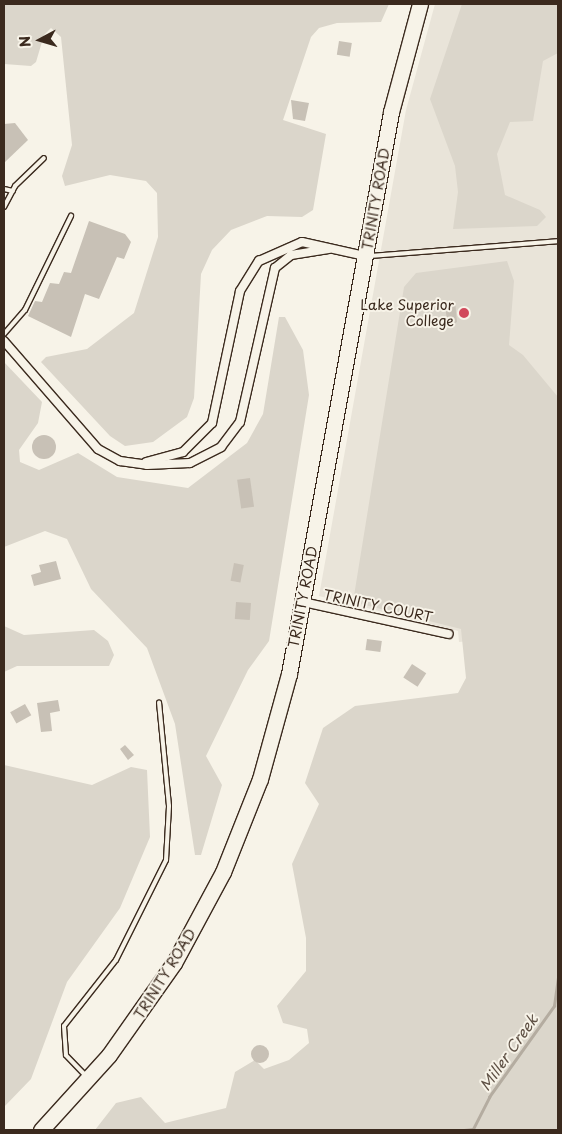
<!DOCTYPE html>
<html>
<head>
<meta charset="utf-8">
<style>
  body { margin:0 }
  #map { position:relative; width:562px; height:1134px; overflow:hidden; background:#f7f3e8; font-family:"Playpen Sans",sans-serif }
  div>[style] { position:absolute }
  .built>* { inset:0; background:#e9e4d9 }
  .green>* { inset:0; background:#dbd6cb }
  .stream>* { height:2.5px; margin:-1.25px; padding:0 1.25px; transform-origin:1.25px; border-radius:1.25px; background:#b4aca0 }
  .building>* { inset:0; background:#c8c1b6; transform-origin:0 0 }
  .round { border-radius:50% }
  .roads { filter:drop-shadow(1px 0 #3b2a1e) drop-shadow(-1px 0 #3b2a1e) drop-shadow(0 1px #3b2a1e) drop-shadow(0 -1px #3b2a1e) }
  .lane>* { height:4px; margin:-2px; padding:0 2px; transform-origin:2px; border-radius:2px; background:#f7f3e8 }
  .street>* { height:8px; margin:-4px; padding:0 4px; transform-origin:4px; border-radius:4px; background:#f7f3e8 }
  .highway>* { height:15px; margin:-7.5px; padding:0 7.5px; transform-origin:7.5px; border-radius:7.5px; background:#f7f3e8 }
  .dots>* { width:14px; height:14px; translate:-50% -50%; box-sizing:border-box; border:2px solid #f7f3e8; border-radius:50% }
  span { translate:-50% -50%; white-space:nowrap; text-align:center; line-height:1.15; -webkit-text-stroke:4px #f7f3e8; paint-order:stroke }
  .street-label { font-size:14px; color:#3b2a1e }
  .poi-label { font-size:14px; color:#3b2a1e }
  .right { translate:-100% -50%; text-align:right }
  .water-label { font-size:15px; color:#5f5145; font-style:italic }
  .frame { position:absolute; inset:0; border:5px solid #3b2a1e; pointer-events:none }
  .north { position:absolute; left:15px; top:15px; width:50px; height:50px; -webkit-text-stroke:4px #f7f3e8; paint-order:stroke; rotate:264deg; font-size:14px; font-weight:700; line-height:20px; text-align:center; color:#3b2a1e }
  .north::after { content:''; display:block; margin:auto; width:18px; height:22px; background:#3b2a1e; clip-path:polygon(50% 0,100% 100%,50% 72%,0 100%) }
</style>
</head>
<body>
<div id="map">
  <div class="built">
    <i style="clip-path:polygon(435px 4px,558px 4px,558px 632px,459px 642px,458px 631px,319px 596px,406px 110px)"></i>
  </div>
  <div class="green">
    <i style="clip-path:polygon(4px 4px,389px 4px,381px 22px,337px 23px,319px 28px,311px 37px,283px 120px,326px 134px,313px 210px,302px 217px,267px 216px,231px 230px,212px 250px,201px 274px,194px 398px,187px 417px,153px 442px,125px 446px,110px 436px,41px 362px,46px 357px,87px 349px,134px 313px,158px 237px,157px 193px,146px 181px,110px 175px,65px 186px,62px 176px,72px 145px,61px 37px,51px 28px,44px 35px,36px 62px,31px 66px,4px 64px)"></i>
    <i style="clip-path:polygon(462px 4px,558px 4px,558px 53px,543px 61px,533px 121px,510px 122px,497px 154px,505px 195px,540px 210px,546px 217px,537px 226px,453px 229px,458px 192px,455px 166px,430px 99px)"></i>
    <i style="clip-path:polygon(507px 261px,514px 281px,509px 345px,523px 355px,558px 397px,558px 1130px,95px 1130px,116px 1103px,141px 1097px,165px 1123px,226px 1108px,235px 1072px,255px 1060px,264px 1069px,289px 1060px,309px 1043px,307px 1029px,283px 1023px,277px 1006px,306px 971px,306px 938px,292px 864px,319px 804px,305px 783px,323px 728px,355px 706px,458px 693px,466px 678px,461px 629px,353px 602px,404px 287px,416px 273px)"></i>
    <i style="clip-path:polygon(279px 317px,285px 317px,303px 350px,309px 395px,269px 641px,248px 670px,206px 756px,222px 785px,201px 855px,195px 855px,175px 724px,147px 648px,91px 589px,67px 539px,45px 531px,4px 547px,4px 362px,42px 402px,38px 423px,19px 450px,20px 462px,39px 470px,78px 453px,117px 477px,188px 488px,247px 443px,263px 414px)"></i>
    <i style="clip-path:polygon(4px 626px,24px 635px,94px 630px,108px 641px,114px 655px,109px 666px,17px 666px,4px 672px)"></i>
    <i style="clip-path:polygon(4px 765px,92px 785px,131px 767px,147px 770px,150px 837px,120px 908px,67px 982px,31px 1079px,4px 1107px)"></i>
  </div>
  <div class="stream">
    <i style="left:401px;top:1130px;width:60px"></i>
    <i style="left:464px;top:1130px;width:9px;rotate:-6deg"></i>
    <i style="left:473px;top:1129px;width:36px;rotate:-63deg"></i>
    <i style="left:489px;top:1097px;width:112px;rotate:-54.5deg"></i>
    <i style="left:554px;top:1006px;width:29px;rotate:-82deg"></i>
  </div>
  <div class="building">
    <i style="left:339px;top:41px;width:13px;height:14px;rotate:9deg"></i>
    <i style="clip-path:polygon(291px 100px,309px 103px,305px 121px,293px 119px)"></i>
    <i style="clip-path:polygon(15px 123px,28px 140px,4px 163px,4px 124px)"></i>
    <i style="clip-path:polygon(89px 221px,125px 234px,131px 242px,124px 259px,117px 257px,99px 299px,85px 294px,71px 337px,28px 316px,35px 301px,42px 302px,50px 283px,59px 284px,64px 272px,71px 273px)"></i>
    <i style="clip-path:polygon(455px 301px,457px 322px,448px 327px,445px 306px)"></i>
    <i class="round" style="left:32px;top:435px;width:24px;height:24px"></i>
    <i style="left:250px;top:478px;width:29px;height:13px;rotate:82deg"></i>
    <i style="clip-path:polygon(56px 561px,61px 579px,34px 586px,31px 575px,41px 572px,39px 565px)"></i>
    <i style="left:234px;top:563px;width:10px;height:18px;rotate:11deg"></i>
    <i style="left:236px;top:602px;width:15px;height:17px;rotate:4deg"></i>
    <i style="left:367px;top:639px;width:15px;height:11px;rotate:8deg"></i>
    <i style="left:412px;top:664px;width:17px;height:16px;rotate:33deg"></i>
    <i style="clip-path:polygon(58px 700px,60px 711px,50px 713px,52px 731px,41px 732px,37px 703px)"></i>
    <i style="left:25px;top:704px;width:13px;height:17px;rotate:61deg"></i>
    <i style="clip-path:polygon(125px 745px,134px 755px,128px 760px,120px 749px)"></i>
    <i class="round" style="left:251px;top:1045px;width:18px;height:18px"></i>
  </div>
  <div class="roads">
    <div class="lane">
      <i style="left:4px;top:189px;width:9px;rotate:13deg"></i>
      <i style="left:4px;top:207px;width:24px;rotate:-62deg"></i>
      <i style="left:15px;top:186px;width:40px;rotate:-44deg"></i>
      <i style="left:369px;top:256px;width:190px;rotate:-4.5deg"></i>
      <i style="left:4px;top:334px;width:32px;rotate:-49deg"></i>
      <i style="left:25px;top:310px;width:105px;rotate:-63.9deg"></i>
      <i style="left:86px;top:1076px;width:29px;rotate:-134deg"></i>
      <i style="left:66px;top:1055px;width:29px;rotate:-94deg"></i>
      <i style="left:64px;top:1026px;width:84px;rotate:-51.8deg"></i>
      <i style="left:116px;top:960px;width:112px;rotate:-63.4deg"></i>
      <i style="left:166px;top:860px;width:54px;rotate:-86.8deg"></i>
      <i style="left:169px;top:806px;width:104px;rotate:-95.5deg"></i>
    </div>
    <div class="street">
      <i style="left:4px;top:341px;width:143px;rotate:49deg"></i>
      <i style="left:98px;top:449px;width:25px;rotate:29deg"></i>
      <i style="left:120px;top:461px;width:27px;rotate:8deg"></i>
      <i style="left:147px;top:465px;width:43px;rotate:-2.7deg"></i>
      <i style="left:190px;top:463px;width:35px;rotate:-27deg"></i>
      <i style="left:221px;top:447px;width:31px;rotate:-53deg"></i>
      <i style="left:240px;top:422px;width:158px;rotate:-77.2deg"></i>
      <i style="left:275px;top:268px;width:21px;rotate:-39deg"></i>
      <i style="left:291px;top:255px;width:38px;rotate:-9deg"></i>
      <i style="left:146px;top:462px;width:38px;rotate:-15deg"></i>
      <i style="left:183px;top:452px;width:41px;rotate:-45deg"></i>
      <i style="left:212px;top:423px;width:135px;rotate:-78deg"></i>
      <i style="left:240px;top:291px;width:36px;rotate:-58deg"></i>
      <i style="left:259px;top:261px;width:47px;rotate:-23.8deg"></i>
      <i style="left:302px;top:242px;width:65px;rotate:12.5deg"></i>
      <i style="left:303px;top:602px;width:149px;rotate:12.4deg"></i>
    </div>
    <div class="highway">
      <i style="left:41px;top:1130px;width:101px;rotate:-47.8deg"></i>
      <i style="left:109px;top:1055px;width:113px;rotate:-54.8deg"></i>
      <i style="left:174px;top:963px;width:103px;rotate:-61.7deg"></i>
      <i style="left:223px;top:872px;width:100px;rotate:-68.3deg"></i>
      <i style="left:260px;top:779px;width:109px;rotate:-74.6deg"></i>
      <i style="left:289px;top:674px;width:571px;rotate:-79.71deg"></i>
      <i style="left:391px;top:112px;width:112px;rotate:-75deg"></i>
    </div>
  </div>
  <div class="dots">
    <i style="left:464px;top:313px;background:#d1495b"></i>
  </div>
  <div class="street-label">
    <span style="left:376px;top:199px;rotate:-80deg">TRINITY ROAD</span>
    <span style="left:303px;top:597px;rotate:-79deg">TRINITY ROAD</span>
    <span style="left:378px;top:606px;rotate:12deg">TRINITY COURT</span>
    <span style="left:165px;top:974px;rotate:-58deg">TRINITY ROAD</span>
  </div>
  <div class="poi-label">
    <span class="right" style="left:454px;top:313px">Lake Superior<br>College</span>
  </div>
  <div class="water-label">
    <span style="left:508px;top:1052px;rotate:-55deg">Miller Creek</span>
  </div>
  <div class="frame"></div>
  <div class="north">N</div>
</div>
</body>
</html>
